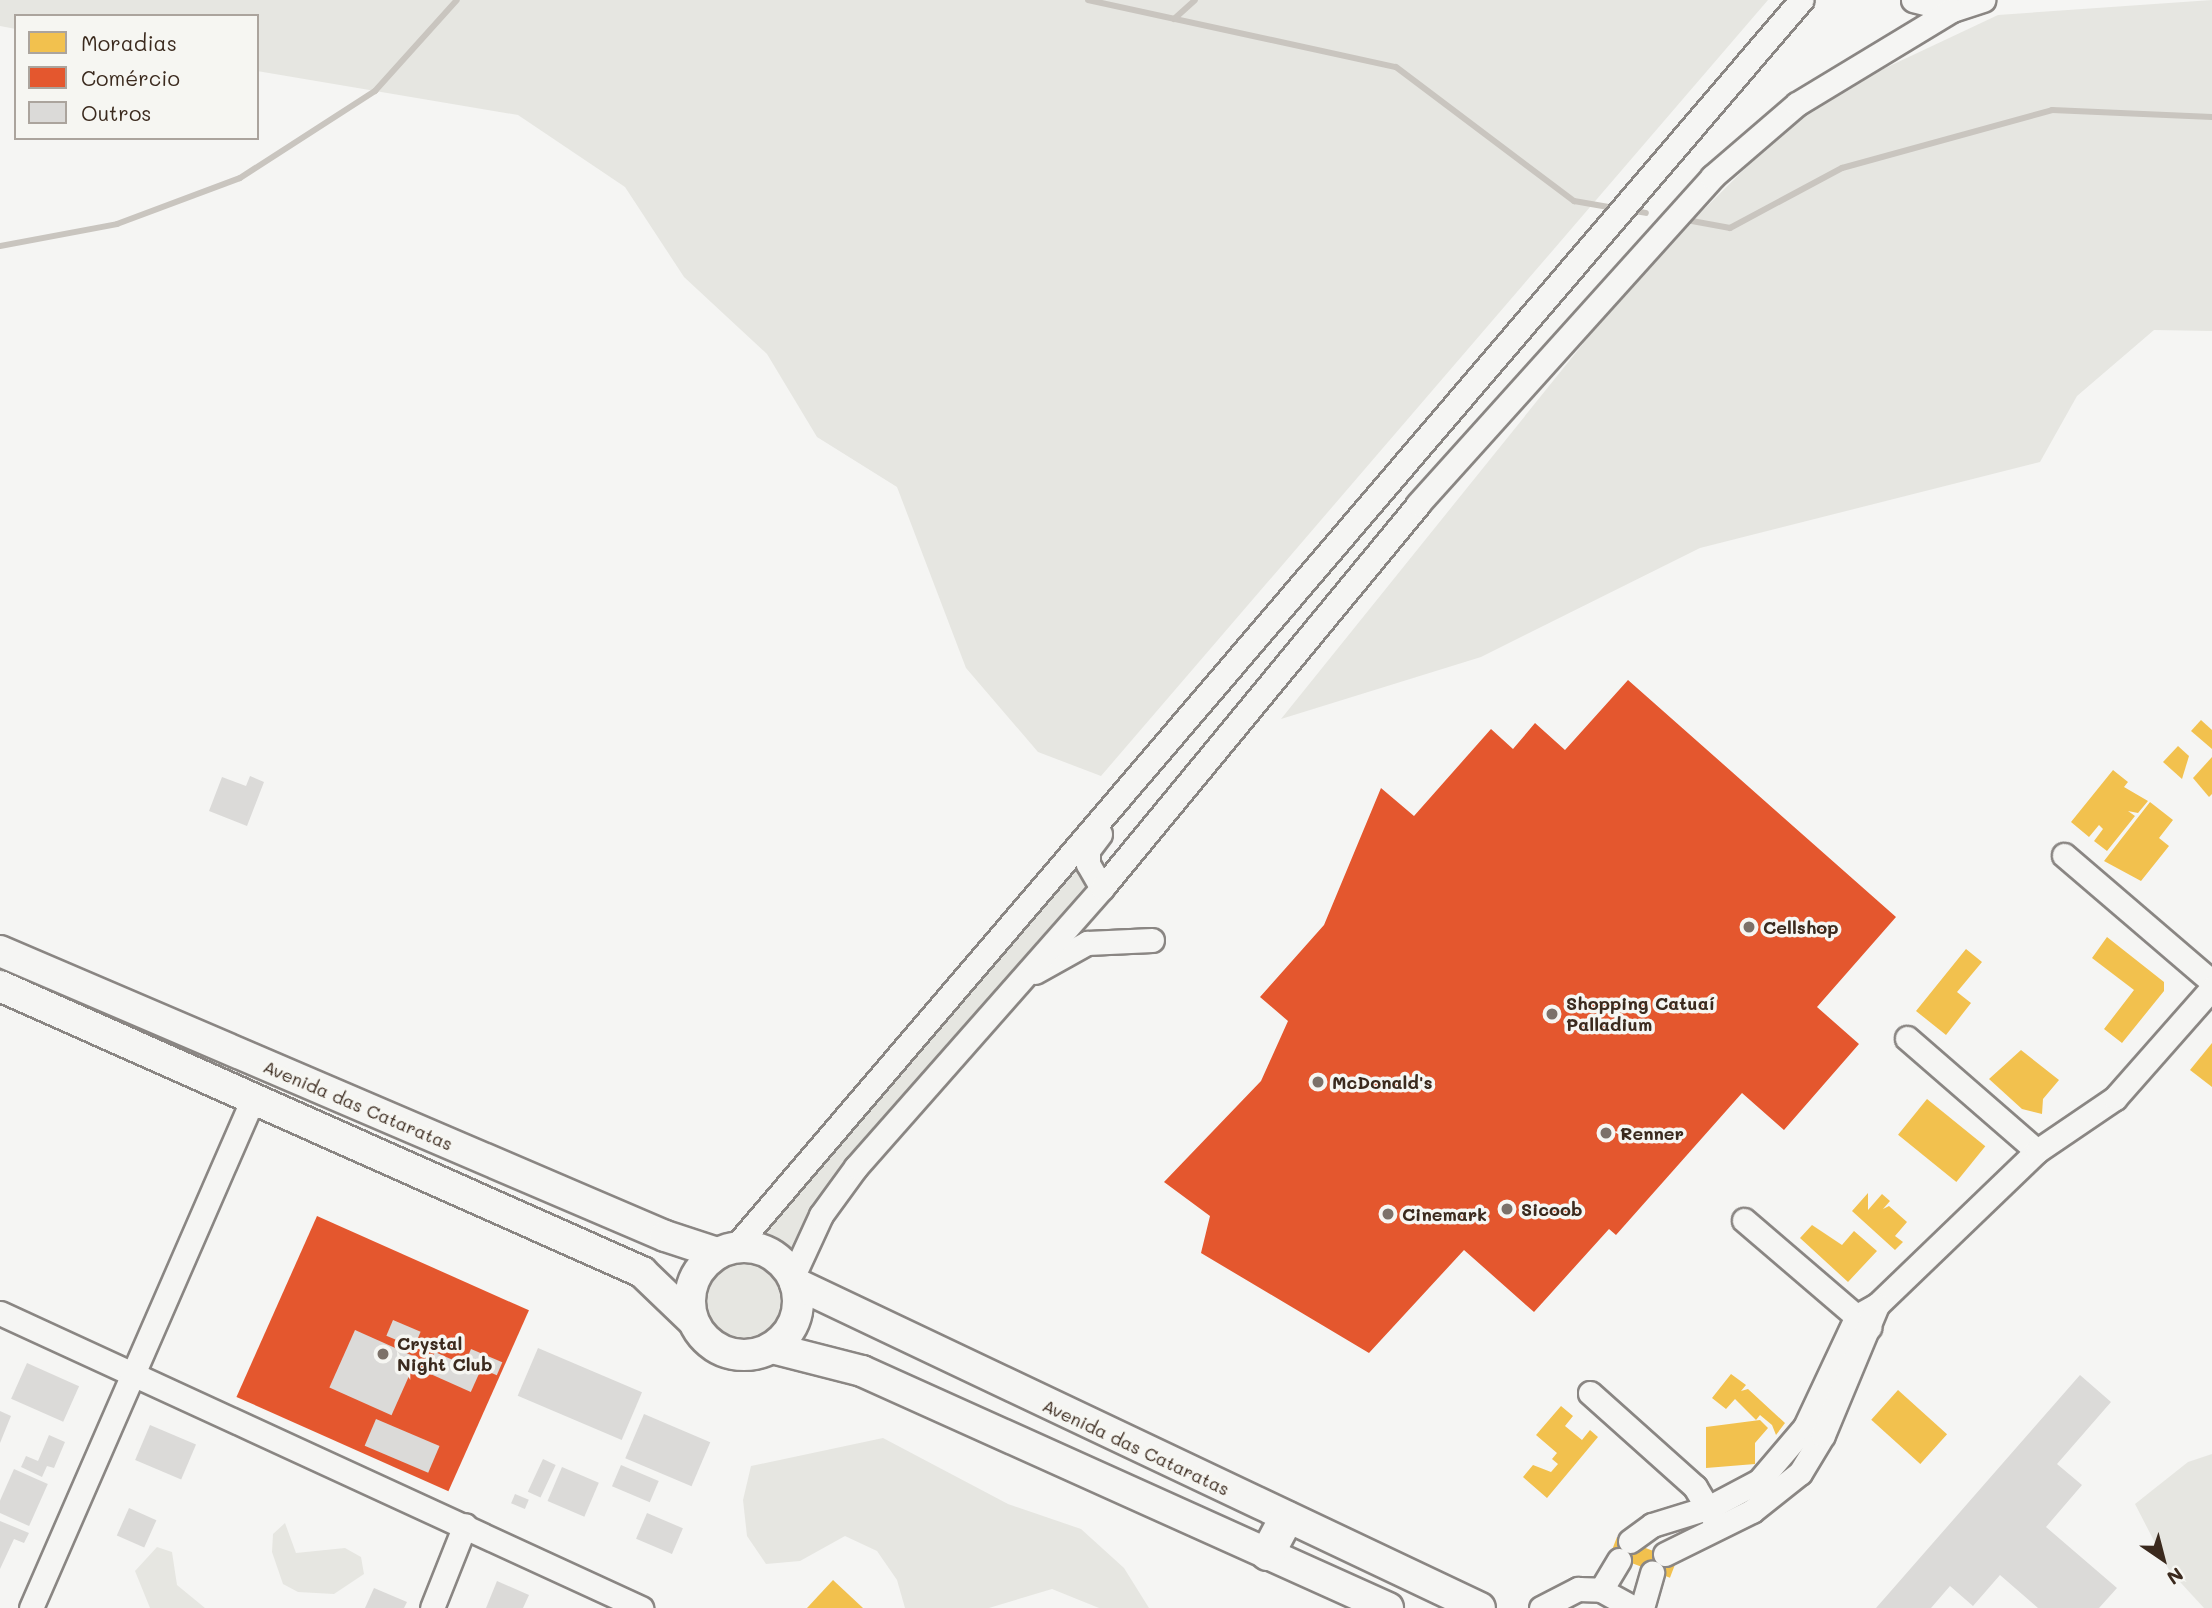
<!DOCTYPE html>
<html>
<head>
<meta charset="utf-8">
<style>
  body { margin:0 }
  #map { position:relative; width:2212px; height:1608px; overflow:hidden; background:#f5f5f3; font-family:Mali,sans-serif }
  div>[style] { position:absolute }
  .green>* { inset:0; background:#e6e6e1 }
  .round { border-radius:50% }
  .homes>* { inset:0; background:#f2c14e; transform-origin:0 0 }
  .shops>* { inset:0; background:#e4572e; transform-origin:0 0 }
  .stream>* { height:6px; margin:-3px; padding:0 3px; transform-origin:3px; border-radius:3px; background:#c9c5bf }
  .building>* { inset:0; background:#dbdad8; transform-origin:0 0 }
  .roads { filter:drop-shadow(2px 0 #8a8683) drop-shadow(-2px 0 #8a8683) drop-shadow(0 2px #8a8683) drop-shadow(0 -2px #8a8683) }
  .minor>* { height:23px; margin:-11.5px; padding:0 11.5px; transform-origin:11.5px; border-radius:11.5px; background:#f5f5f3 }
  .major>* { height:30px; margin:-15px; padding:0 15px; transform-origin:15px; border-radius:15px; background:#f5f5f3 }
  .major>.ring { margin:-15px; padding:0; box-sizing:content-box; background:none; border:30px solid #f5f5f3; border-radius:50% }
  .highway>* { height:33px; margin:-16.5px; padding:0 16.5px; transform-origin:16.5px; border-radius:16.5px; background:#f5f5f3 }
  .dots>* { width:19px; height:19px; translate:-50% -50%; box-sizing:border-box; border:4px solid #f6f6f2; border-radius:50% }
  span { translate:-50% -50%; white-space:nowrap; text-align:center; line-height:1.15; -webkit-text-stroke:7px #f6f6f2; paint-order:stroke }
  .poi-label { font-size:18px; color:#3b2a1e; font-weight:700 }
  .left { translate:0 -50%; text-align:left }
  .street-label { font-size:18px; color:#3b2a1e }
  .legend { position:absolute; left:14px; top:14px; width:245px; height:126px; box-sizing:border-box; background:#f6f6f2; border:2px solid #aba49d; margin:0; padding:9px 12px; list-style:none; font-size:21px; color:#3b2a1e }
  .legend li { display:flex; align-items:center; gap:14px; height:35px }
  .legend b { width:35px; border:2px solid #aba49d }
  .north { position:absolute; left:2128px; top:1524px; width:70px; height:70px; -webkit-text-stroke:5px #f6f6f2; paint-order:stroke; rotate:145deg; font-size:19px; font-weight:700; line-height:28px; text-align:center; color:#3b2a1e }
  .north::after { content:''; display:block; margin:auto; width:24px; height:32px; background:#3b2a1e; clip-path:polygon(50% 0,100% 100%,50% 72%,0 100%) }
</style>
</head>
<body>
<div id="map">
  <div class="green">
    <i style="clip-path:polygon(0 0,1768px 0,1101px 776px,1038px 752px,966px 668px,897px 487px,817px 437px,767px 354px,684px 277px,625px 187px,518px 115px,257px 71px,257px 16px,16px 16px,16px 29px,0 26px)"></i>
    <i style="clip-path:polygon(2212px 0,2212px 331px,2154px 330px,2077px 396px,2040px 462px,1700px 548px,1481px 657px,1281px 719px,1640px 273px,1811px 103px,1998px 15px)"></i>
    <i style="clip-path:polygon(1077px 869px,1086px 885px,825px 1187px,797px 1253px,754px 1238px)"></i>
    <i class="round" style="left:706px;top:1263px;width:76px;height:76px"></i>
    <i style="clip-path:polygon(883px 1438px,1008px 1504px,1081px 1529px,1124px 1568px,1149px 1608px,1099px 1608px,1052px 1589px,989px 1608px,905px 1608px,897px 1580px,877px 1551px,845px 1536px,800px 1561px,766px 1564px,747px 1536px,743px 1500px,751px 1466px)"></i>
    <i style="clip-path:polygon(2212px 1454px,2212px 1608px,2204px 1608px,2169px 1570px,2135px 1504px,2188px 1462px)"></i>
    <i style="clip-path:polygon(285px 1523px,296px 1553px,345px 1548px,361px 1557px,364px 1574px,334px 1594px,298px 1592px,283px 1584px,272px 1552px,273px 1534px)"></i>
    <i style="clip-path:polygon(157px 1547px,172px 1552px,177px 1585px,205px 1608px,150px 1608px,135px 1571px)"></i>
  </div>
  <div class="homes">
    <i style="clip-path:polygon(2201px 720px,2212px 730px,2212px 749px,2191px 731px)"></i>
    <i style="clip-path:polygon(2178px 746px,2189px 756px,2182px 779px,2163px 762px)"></i>
    <i style="clip-path:polygon(2212px 757px,2212px 794px,2209px 797px,2193px 778px)"></i>
    <i style="clip-path:polygon(2113px 770px,2128px 782px,2124px 787px,2148px 801px,2138px 813px,2128px 811px,2135px 816px,2107px 851px,2094px 841px,2103px 829px,2099px 825px,2089px 837px,2071px 822px)"></i>
    <i style="clip-path:polygon(2150px 802px,2173px 820px,2159px 838px,2169px 846px,2141px 881px,2104px 861px)"></i>
    <i style="clip-path:polygon(2107px 937px,2164px 982px,2164px 991px,2122px 1043px,2104px 1029px,2134px 990px,2092px 958px)"></i>
    <i style="clip-path:polygon(1966px 949px,1982px 962px,1957px 992px,1971px 1003px,1946px 1035px,1916px 1011px)"></i>
    <i style="clip-path:polygon(2212px 1043px,2212px 1087px,2190px 1070px)"></i>
    <i style="clip-path:polygon(2021px 1050px,2059px 1080px,2043px 1099px,2042px 1114px,2022px 1109px,1989px 1079px)"></i>
    <i style="left:1927px;top:1099px;width:75px;height:46px;rotate:39deg"></i>
    <i style="clip-path:polygon(1868px 1193px,1868px 1210px,1882px 1194px,1890px 1201px,1883px 1209px,1889px 1206px,1907px 1222px,1895px 1236px,1903px 1242px,1895px 1250px,1852px 1211px)"></i>
    <i style="clip-path:polygon(1812px 1225px,1842px 1245px,1854px 1231px,1877px 1251px,1848px 1282px,1800px 1238px)"></i>
    <i style="clip-path:polygon(1731px 1374px,1746px 1385px,1741px 1391px,1748px 1389px,1785px 1423px,1776px 1435px,1772px 1425px,1760px 1415px,1756px 1420px,1735px 1399px,1726px 1409px,1712px 1398px)"></i>
    <i style="left:1898px;top:1390px;width:66px;height:40px;rotate:42deg"></i>
    <i style="clip-path:polygon(1561px 1406px,1573px 1416px,1565px 1426px,1582px 1440px,1590px 1430px,1598px 1437px,1547px 1498px,1523px 1477px,1533px 1465px,1551px 1472px,1558px 1464px,1552px 1459px,1557px 1453px,1536px 1435px)"></i>
    <i style="clip-path:polygon(1760px 1420px,1768px 1428px,1755px 1443px,1755px 1464px,1706px 1468px,1706px 1427px)"></i>
    <i style="left:1617px;top:1537px;width:64px;height:19px;rotate:21deg"></i>
    <i style="clip-path:polygon(833px 1580px,863px 1608px,807px 1608px)"></i>
  </div>
  <div class="shops">
    <i style="clip-path:polygon(1628px 680px,1896px 917px,1817px 1007px,1859px 1044px,1784px 1130px,1742px 1093px,1616px 1235px,1609px 1229px,1534px 1312px,1464px 1250px,1369px 1353px,1201px 1253px,1210px 1216px,1164px 1182px,1261px 1081px,1288px 1021px,1260px 997px,1324px 925px,1381px 788px,1414px 816px,1491px 729px,1513px 749px,1535px 723px,1565px 750px)"></i>
    <i style="left:317px;top:1216px;width:232px;height:198px;rotate:24deg"></i>
  </div>
  <div class="stream">
    <i style="left:1088px;top:0;width:315px;rotate:12.3deg"></i>
    <i style="left:1396px;top:67px;width:223px;rotate:37deg"></i>
    <i style="left:1574px;top:201px;width:35px;rotate:10deg"></i>
    <i style="left:1174px;top:19px;width:28px;rotate:-42deg"></i>
    <i style="left:1635px;top:211px;width:11px;rotate:10deg"></i>
    <i style="left:1681px;top:219px;width:50px;rotate:10.4deg"></i>
    <i style="left:1730px;top:228px;width:127px;rotate:-28.2deg"></i>
    <i style="left:1842px;top:168px;width:218px;rotate:-15.4deg"></i>
    <i style="left:2052px;top:110px;width:160px;rotate:2.5deg"></i>
    <i style="left:0;top:246px;width:119px;rotate:-10.6deg"></i>
    <i style="left:117px;top:224px;width:131px;rotate:-20.5deg"></i>
    <i style="left:240px;top:178px;width:161px;rotate:-32.8deg"></i>
    <i style="left:375px;top:91px;width:122px;rotate:-48deg"></i>
  </div>
  <div class="building">
    <i style="clip-path:polygon(250px 776px,264px 782px,247px 826px,209px 811px,222px 777px,246px 786px)"></i>
    <i style="left:393px;top:1320px;width:30px;height:17px;rotate:23deg"></i>
    <i style="left:355px;top:1330px;width:68px;height:63px;rotate:24deg"></i>
    <i style="left:538px;top:1348px;width:113px;height:52px;rotate:23deg"></i>
    <i style="left:471px;top:1349px;width:34px;height:14px;rotate:23deg"></i>
    <i style="left:435px;top:1352px;width:49px;height:22px;rotate:24deg"></i>
    <i style="left:27px;top:1363px;width:57px;height:39px;rotate:24deg"></i>
    <i style="clip-path:polygon(2080px 1375px,2111px 1402px,2057px 1464px,2082px 1485px,2046px 1527px,2117px 1588px,2099px 1608px,2038px 1608px,2000px 1575px,1973px 1606px,1950px 1586px,1931px 1608px,1876px 1608px)"></i>
    <i style="clip-path:polygon(0 1411px,11px 1416px,0 1443px)"></i>
    <i style="left:644px;top:1414px;width:72px;height:48px;rotate:23deg"></i>
    <i style="left:376px;top:1419px;width:69px;height:29px;rotate:23deg"></i>
    <i style="left:150px;top:1425px;width:50px;height:38px;rotate:23deg"></i>
    <i style="clip-path:polygon(49px 1435px,65px 1442px,54px 1468px,47px 1466px,42px 1477px,21px 1467px,26px 1456px,38px 1461px)"></i>
    <i style="left:543px;top:1459px;width:14px;height:36px;rotate:25deg"></i>
    <i style="left:621px;top:1465px;width:41px;height:23px;rotate:23deg"></i>
    <i style="left:562px;top:1467px;width:40px;height:37px;rotate:23deg"></i>
    <i style="left:14px;top:1469px;width:37px;height:46px;rotate:24deg"></i>
    <i style="left:515px;top:1494px;width:15px;height:10px;rotate:23deg"></i>
    <i style="left:129px;top:1508px;width:30px;height:30px;rotate:24deg"></i>
    <i style="left:647px;top:1513px;width:39px;height:28px;rotate:23deg"></i>
    <i style="clip-path:polygon(0 1521px,29px 1533px,24px 1543px,14px 1539px,0 1569px)"></i>
    <i style="clip-path:polygon(497px 1581px,529px 1595px,523px 1608px,486px 1608px)"></i>
    <i style="clip-path:polygon(374px 1588px,407px 1602px,404px 1608px,365px 1608px)"></i>
  </div>
  <div class="roads">
    <div class="minor">
      <i style="left:1913px;top:0;width:40px;rotate:14.4deg"></i>
      <i style="left:1952px;top:10px;width:33px;rotate:-18deg"></i>
      <i style="left:1100px;top:834px;width:20px;rotate:127deg"></i>
      <i style="left:1088px;top:850px;width:14px;rotate:90deg"></i>
      <i style="left:1088px;top:864px;width:28px;rotate:60deg"></i>
      <i style="left:2064px;top:855px;width:195px;rotate:40.6deg"></i>
      <i style="left:1035px;top:972px;width:60px;rotate:-29.1deg"></i>
      <i style="left:1087px;top:943px;width:65px;rotate:-2.6deg"></i>
      <i style="left:1907px;top:1038px;width:172px;rotate:41deg"></i>
      <i style="left:1744px;top:1220px;width:165px;rotate:40.6deg"></i>
      <i style="left:735px;top:1247px;width:1641px;rotate:-49.47deg"></i>
      <i style="left:793px;top:1276px;width:67px;rotate:-65.3deg"></i>
      <i style="left:821px;top:1215px;width:59px;rotate:-53.9deg"></i>
      <i style="left:856px;top:1167px;width:372px;rotate:-48.6deg"></i>
      <i style="left:1102px;top:888px;width:497px;rotate:-50.5deg"></i>
      <i style="left:1418px;top:504px;width:440px;rotate:-48deg"></i>
      <i style="left:1712px;top:177px;width:112px;rotate:-40.7deg"></i>
      <i style="left:1797px;top:104px;width:181px;rotate:-31.2deg"></i>
      <i style="left:0;top:1313px;width:706px;rotate:24.71deg"></i>
      <i style="left:1590px;top:1393px;width:141px;rotate:41.8deg"></i>
      <i style="left:1695px;top:1487px;width:37px;rotate:59deg"></i>
      <i style="left:1630px;top:1541px;width:27px;rotate:-36deg"></i>
      <i style="left:1652px;top:1525px;width:61px;rotate:-17.2deg"></i>
      <i style="left:1710px;top:1507px;width:55px;rotate:-28deg"></i>
      <i style="left:1759px;top:1481px;width:71px;rotate:-49.6deg"></i>
      <i style="left:1805px;top:1427px;width:123px;rotate:-64.9deg"></i>
      <i style="left:1857px;top:1316px;width:23px;rotate:-29deg"></i>
      <i style="left:1877px;top:1305px;width:222px;rotate:-43.9deg"></i>
      <i style="left:2037px;top:1151px;width:94px;rotate:-34.2deg"></i>
      <i style="left:2115px;top:1098px;width:147px;rotate:-48.6deg"></i>
      <i style="left:1665px;top:1554px;width:97px;rotate:-26.3deg"></i>
      <i style="left:1752px;top:1511px;width:61px;rotate:-38.4deg"></i>
      <i style="left:1800px;top:1473px;width:44px;rotate:-58.8deg"></i>
      <i style="left:1823px;top:1435px;width:141px;rotate:-67.4deg"></i>
      <i style="left:1601px;top:1590px;width:35px;rotate:-59deg"></i>
      <i style="left:31px;top:1608px;width:553px;rotate:-66.45deg"></i>
      <i style="left:432px;top:1608px;width:89px;rotate:-68.3deg"></i>
      <i style="left:1541px;top:1608px;width:42px;rotate:-27.2deg"></i>
      <i style="left:1578px;top:1589px;width:23px;rotate:2deg"></i>
      <i style="left:1601px;top:1590px;width:38px;rotate:29deg"></i>
      <i style="left:1642px;top:1608px;width:37px;rotate:-74deg"></i>
    </div>
    <div class="major">
      <i style="left:0;top:951px;width:723px;rotate:23.2deg"></i>
      <i style="left:665px;top:1236px;width:55px;rotate:18.1deg"></i>
      <i style="left:0;top:986px;width:703px;rotate:24.01deg"></i>
      <i style="left:642px;top:1272px;width:69px;rotate:43.8deg"></i>
      <i class="ring" style="left:690px;top:1247px;width:78px;height:78px"></i>
      <i style="left:795px;top:1283px;width:758px;rotate:25.38deg"></i>
      <i style="left:772px;top:1348px;width:93px;rotate:14.3deg"></i>
      <i style="left:862px;top:1371px;width:577px;rotate:24.25deg"></i>
    </div>
    <div class="highway">
      <i style="left:1267px;top:1553px;width:40px;rotate:-62deg"></i>
    </div>
  </div>
  <div class="dots">
    <i style="left:1749px;top:927px;background:#7c7169"></i>
    <i style="left:1552px;top:1014px;background:#7c7169"></i>
    <i style="left:1318px;top:1082px;background:#7c7169"></i>
    <i style="left:1606px;top:1133px;background:#7c7169"></i>
    <i style="left:1507px;top:1209px;background:#7c7169"></i>
    <i style="left:1388px;top:1214px;background:#7c7169"></i>
    <i style="left:383px;top:1354px;background:#7c7169"></i>
  </div>
  <div class="poi-label">
    <span class="left" style="left:1763px;top:927px">Cellshop</span>
    <span class="left" style="left:1566px;top:1014px">Shopping Catuaí<br>Palladium</span>
    <span class="left" style="left:1332px;top:1082px">McDonald's</span>
    <span class="left" style="left:1620px;top:1133px">Renner</span>
    <span class="left" style="left:1521px;top:1209px">Sicoob</span>
    <span class="left" style="left:1402px;top:1214px">Cinemark</span>
    <span class="left" style="left:397px;top:1354px">Crystal<br>Night Club</span>
  </div>
  <div class="street-label">
    <span style="left:358px;top:1105px;rotate:23deg">Avenida das Cataratas</span>
    <span style="left:1136px;top:1447px;rotate:25deg">Avenida das Cataratas</span>
  </div>
  <ul class="legend">
  <li><b style="height:19px;background:#f2c14e"></b>Moradias</li>
  <li><b style="height:19px;background:#e4572e"></b>Comércio</li>
  <li><b style="height:19px;background:#dbdad8"></b>Outros</li>
  </ul>
  <div class="north">N</div>
</div>
</body>
</html>
